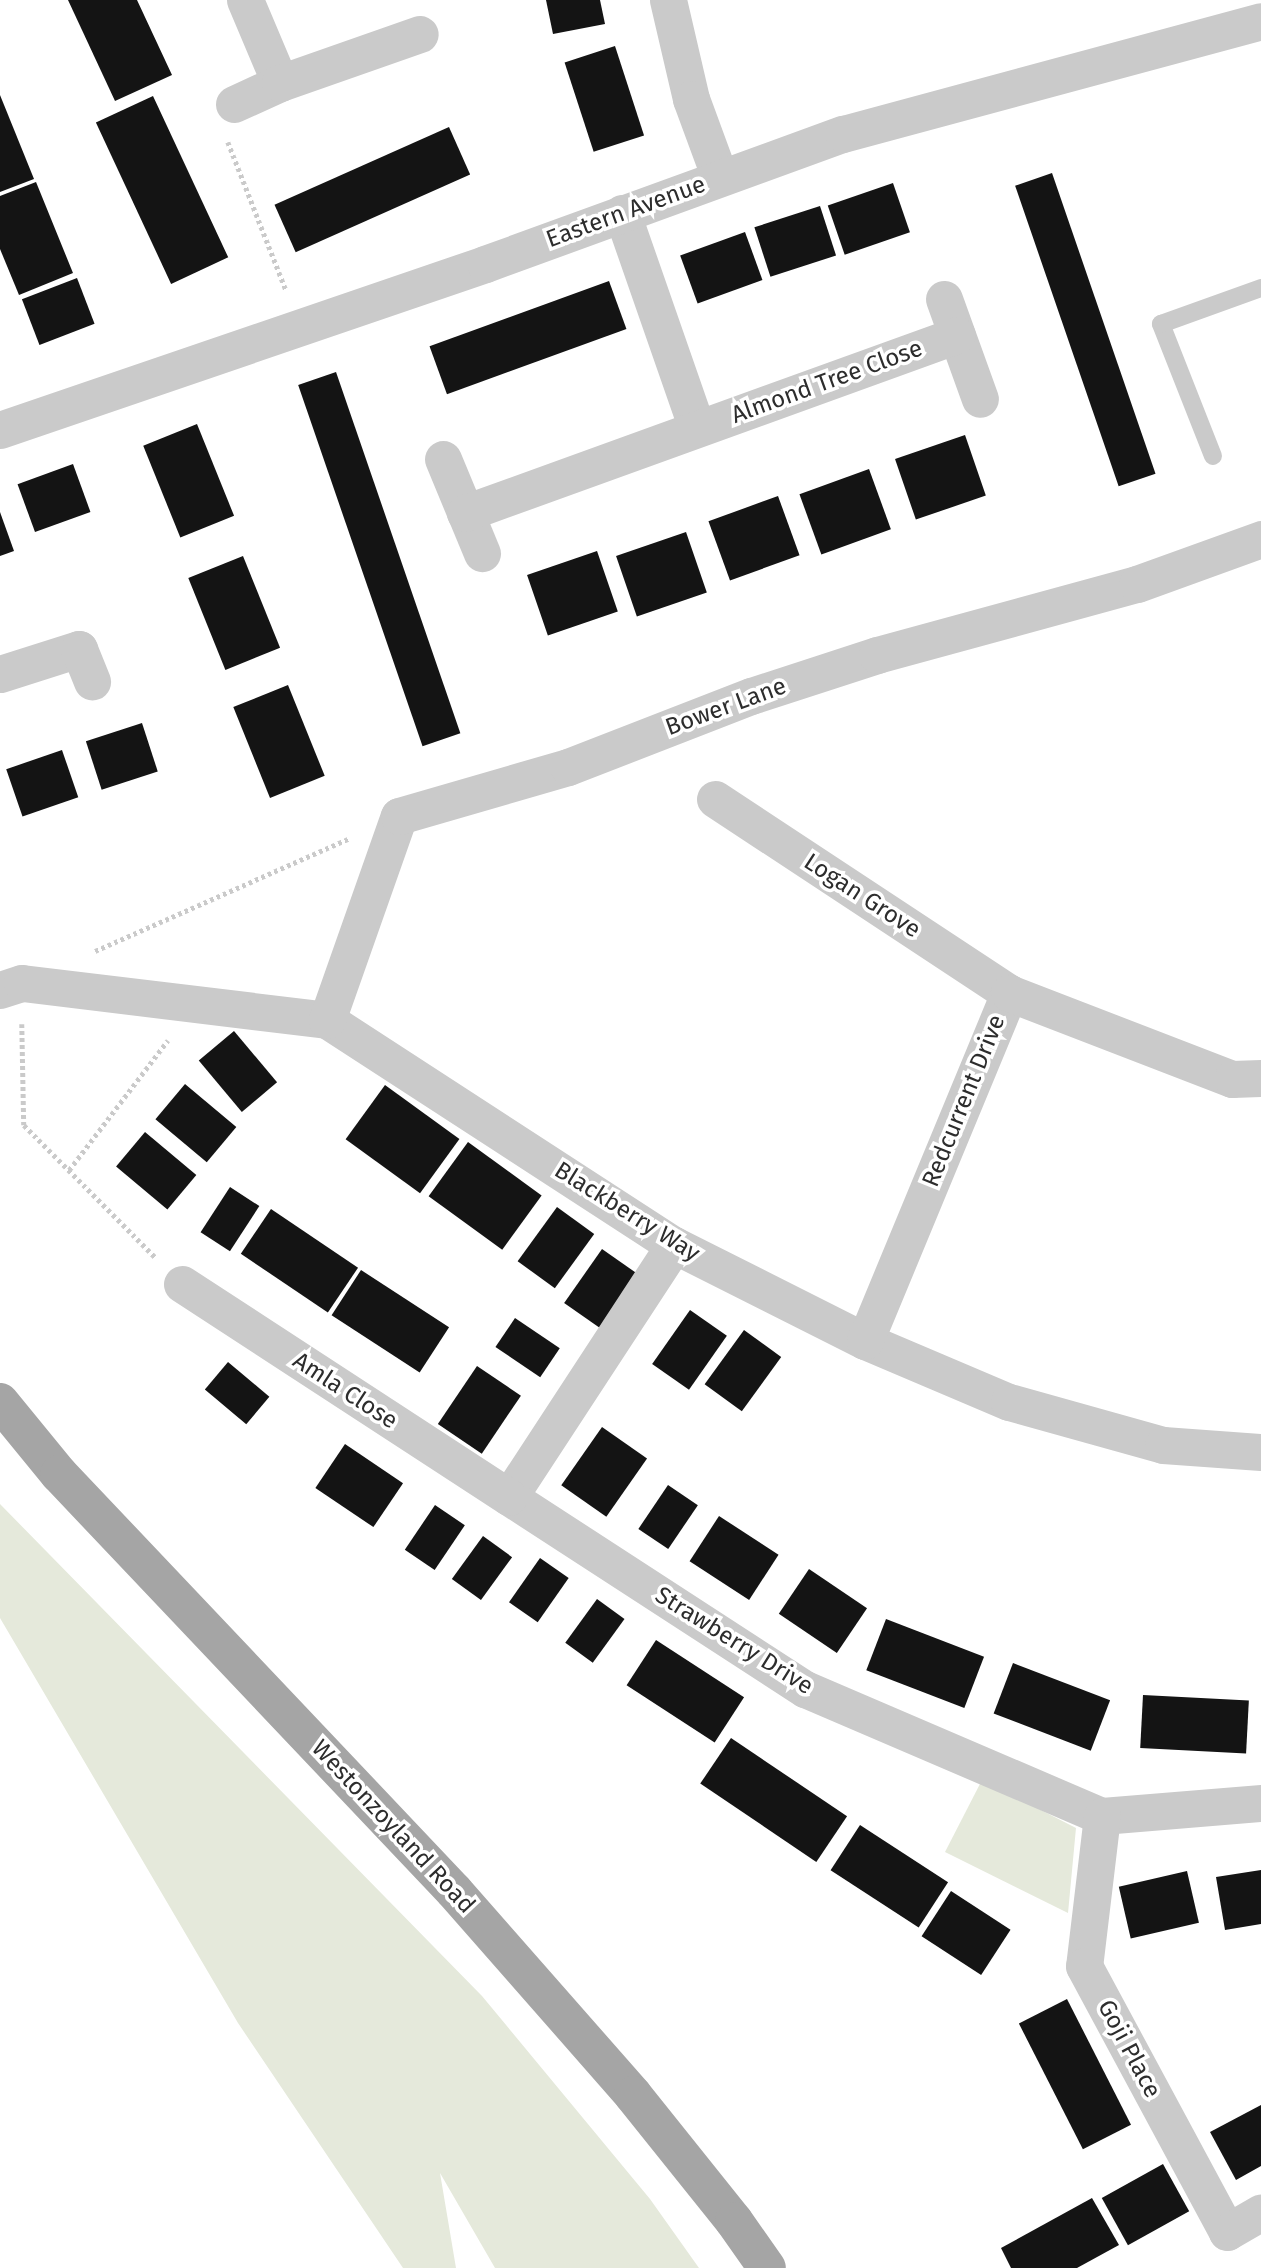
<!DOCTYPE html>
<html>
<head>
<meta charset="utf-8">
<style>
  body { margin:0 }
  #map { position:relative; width:1261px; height:2268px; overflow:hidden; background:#fff; font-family:"Fira Sans",sans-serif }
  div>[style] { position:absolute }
  .green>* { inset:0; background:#e5e9db }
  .building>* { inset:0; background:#141414; transform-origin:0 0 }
  .path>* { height:4.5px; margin-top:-2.25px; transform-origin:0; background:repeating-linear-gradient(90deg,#cacaca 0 3.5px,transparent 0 7px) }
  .lane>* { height:18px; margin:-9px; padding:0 9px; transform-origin:9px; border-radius:9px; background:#cacaca }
  .street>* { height:37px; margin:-18.5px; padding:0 18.5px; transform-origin:18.5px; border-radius:18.5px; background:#cacaca }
  .primary>* { height:38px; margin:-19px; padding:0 19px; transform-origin:19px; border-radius:19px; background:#a5a5a5 }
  span { translate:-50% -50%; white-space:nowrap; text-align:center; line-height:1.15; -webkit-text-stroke:7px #fff; paint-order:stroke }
  .street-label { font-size:24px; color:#2d2d2d }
</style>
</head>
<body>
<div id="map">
  <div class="green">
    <i style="clip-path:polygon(0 1504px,482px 1996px,650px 2199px,699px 2268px,495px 2268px,440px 2173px,456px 2268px,403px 2268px,238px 2023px,0 1618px)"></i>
    <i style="clip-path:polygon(982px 1780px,1076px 1828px,1068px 1913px,945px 1852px)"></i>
  </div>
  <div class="building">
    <i style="clip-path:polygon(68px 0,137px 0,172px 75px,115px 101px)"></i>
    <i style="clip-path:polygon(546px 0,600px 0,605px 24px,553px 34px)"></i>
    <i style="left:615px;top:46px;width:94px;height:53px;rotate:72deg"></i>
    <i style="clip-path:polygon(0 95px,34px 179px,0 192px)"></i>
    <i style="left:153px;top:96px;width:178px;height:63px;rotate:65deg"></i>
    <i style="left:449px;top:127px;width:52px;height:191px;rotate:66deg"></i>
    <i style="left:1052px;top:173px;width:318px;height:39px;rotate:71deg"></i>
    <i style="clip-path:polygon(36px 182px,73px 273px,19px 295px,0 249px,0 196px)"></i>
    <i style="left:893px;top:183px;width:52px;height:69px;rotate:71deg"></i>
    <i style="left:820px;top:206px;width:52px;height:69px;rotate:72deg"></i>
    <i style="left:745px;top:232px;width:51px;height:69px;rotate:70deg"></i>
    <i style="left:77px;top:278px;width:49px;height:59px;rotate:69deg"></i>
    <i style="left:609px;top:281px;width:51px;height:191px;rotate:70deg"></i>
    <i style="left:336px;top:372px;width:382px;height:40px;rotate:71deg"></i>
    <i style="left:197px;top:424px;width:99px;height:58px;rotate:68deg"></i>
    <i style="left:965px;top:435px;width:64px;height:74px;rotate:71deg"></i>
    <i style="left:73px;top:464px;width:51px;height:59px;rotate:70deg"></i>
    <i style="left:869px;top:469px;width:64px;height:74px;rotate:70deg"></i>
    <i style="left:778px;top:496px;width:63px;height:74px;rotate:70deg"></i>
    <i style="clip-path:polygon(0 512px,14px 551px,0 556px)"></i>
    <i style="left:686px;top:532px;width:64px;height:74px;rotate:71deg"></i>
    <i style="left:597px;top:551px;width:64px;height:74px;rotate:71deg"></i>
    <i style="left:243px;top:556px;width:99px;height:59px;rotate:68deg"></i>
    <i style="left:288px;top:685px;width:98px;height:59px;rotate:68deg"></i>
    <i style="left:142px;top:723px;width:51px;height:59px;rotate:72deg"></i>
    <i style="left:62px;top:750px;width:50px;height:59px;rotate:71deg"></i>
    <i style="left:234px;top:1031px;width:67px;height:46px;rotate:50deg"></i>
    <i style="left:185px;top:1084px;width:67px;height:46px;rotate:40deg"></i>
    <i style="left:385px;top:1085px;width:92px;height:67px;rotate:36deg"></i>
    <i style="left:145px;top:1132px;width:67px;height:45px;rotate:40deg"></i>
    <i style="left:468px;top:1142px;width:91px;height:67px;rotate:36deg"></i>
    <i style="left:230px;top:1187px;width:35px;height:54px;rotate:33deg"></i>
    <i style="left:557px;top:1207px;width:46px;height:67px;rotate:36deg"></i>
    <i style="left:271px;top:1209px;width:105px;height:54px;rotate:34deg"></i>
    <i style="left:602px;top:1249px;width:45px;height:66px;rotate:35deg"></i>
    <i style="left:361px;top:1270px;width:105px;height:54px;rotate:33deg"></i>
    <i style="left:690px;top:1310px;width:45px;height:66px;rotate:35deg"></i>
    <i style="left:515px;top:1318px;width:54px;height:35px;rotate:34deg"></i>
    <i style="left:744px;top:1330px;width:46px;height:67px;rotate:36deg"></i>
    <i style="left:228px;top:1362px;width:54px;height:36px;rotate:40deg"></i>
    <i style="left:477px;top:1366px;width:53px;height:70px;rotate:34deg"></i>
    <i style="left:602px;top:1427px;width:55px;height:71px;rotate:35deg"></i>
    <i style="left:345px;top:1444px;width:70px;height:53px;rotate:34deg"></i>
    <i style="left:668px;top:1485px;width:36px;height:53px;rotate:34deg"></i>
    <i style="left:435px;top:1505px;width:36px;height:54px;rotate:34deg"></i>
    <i style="left:719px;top:1516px;width:71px;height:54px;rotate:33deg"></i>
    <i style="left:483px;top:1536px;width:36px;height:53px;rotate:36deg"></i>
    <i style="left:540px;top:1558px;width:35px;height:54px;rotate:35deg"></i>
    <i style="left:809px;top:1569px;width:70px;height:54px;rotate:34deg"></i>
    <i style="left:597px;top:1599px;width:34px;height:54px;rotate:36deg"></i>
    <i style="left:886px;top:1619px;width:105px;height:55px;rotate:21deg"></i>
    <i style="left:656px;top:1640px;width:105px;height:54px;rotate:33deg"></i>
    <i style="left:1013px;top:1663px;width:104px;height:54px;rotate:21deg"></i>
    <i style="left:1143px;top:1695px;width:106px;height:53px;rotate:3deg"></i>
    <i style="left:731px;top:1738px;width:140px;height:55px;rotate:34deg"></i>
    <i style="left:860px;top:1825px;width:105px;height:54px;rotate:33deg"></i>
    <i style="clip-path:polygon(1261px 1870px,1261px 1924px,1225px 1930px,1216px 1877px)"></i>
    <i style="left:1187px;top:1871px;width:53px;height:70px;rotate:77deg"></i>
    <i style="left:951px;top:1891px;width:71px;height:54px;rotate:33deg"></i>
    <i style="left:1067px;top:1999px;width:141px;height:54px;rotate:63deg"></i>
    <i style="clip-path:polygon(1261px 2105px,1261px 2166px,1236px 2180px,1210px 2132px)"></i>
    <i style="left:1163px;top:2164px;width:54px;height:70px;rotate:61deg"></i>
    <i style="clip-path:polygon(1092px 2198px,1119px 2245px,1077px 2268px,1011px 2268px,1001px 2248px)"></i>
  </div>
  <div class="path">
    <i style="left:228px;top:142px;width:159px;rotate:68.6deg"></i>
    <i style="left:95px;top:951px;width:279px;rotate:-23.9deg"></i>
    <i style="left:22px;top:1024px;width:101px;rotate:88.9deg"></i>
    <i style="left:24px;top:1125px;width:187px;rotate:45.2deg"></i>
    <i style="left:69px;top:1170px;width:163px;rotate:-52.7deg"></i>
  </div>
  <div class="lane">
    <i style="left:1213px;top:456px;width:142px;rotate:-111.5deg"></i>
    <i style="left:1161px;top:324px;width:106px;rotate:-19.8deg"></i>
  </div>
  <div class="street">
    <i style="left:245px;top:0;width:90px;rotate:67.1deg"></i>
    <i style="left:668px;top:0;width:102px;rotate:76.9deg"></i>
    <i style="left:691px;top:99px;width:84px;rotate:69.8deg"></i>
    <i style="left:234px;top:104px;width:51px;rotate:-24.5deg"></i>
    <i style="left:280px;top:83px;width:148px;rotate:-19.3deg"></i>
    <i style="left:622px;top:213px;width:228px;rotate:70.8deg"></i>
    <i style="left:944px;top:299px;width:106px;rotate:70.2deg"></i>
    <i style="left:0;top:430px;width:513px;rotate:-18.89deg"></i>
    <i style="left:485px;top:264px;width:381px;rotate:-20deg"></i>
    <i style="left:843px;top:134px;width:433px;rotate:-15.1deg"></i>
    <i style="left:443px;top:459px;width:102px;rotate:67.5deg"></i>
    <i style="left:465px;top:513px;width:523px;rotate:-19.89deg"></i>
    <i style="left:0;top:674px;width:83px;rotate:-17.6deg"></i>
    <i style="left:79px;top:649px;width:35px;rotate:68deg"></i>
    <i style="left:715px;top:799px;width:352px;rotate:33.4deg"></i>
    <i style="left:0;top:990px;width:23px;rotate:-18deg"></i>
    <i style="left:22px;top:983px;width:307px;rotate:6.9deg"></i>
    <i style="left:327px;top:1020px;width:414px;rotate:33deg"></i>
    <i style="left:674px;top:1245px;width:214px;rotate:26.7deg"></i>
    <i style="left:865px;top:1341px;width:156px;rotate:23deg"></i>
    <i style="left:1009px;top:1402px;width:160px;rotate:15.6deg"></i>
    <i style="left:1163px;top:1445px;width:98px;rotate:4.1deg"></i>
    <i style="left:327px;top:1020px;width:216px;rotate:-70.6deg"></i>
    <i style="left:399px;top:816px;width:176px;rotate:-16.2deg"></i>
    <i style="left:568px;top:767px;width:196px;rotate:-21.2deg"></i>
    <i style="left:751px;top:696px;width:133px;rotate:-18deg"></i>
    <i style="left:877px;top:655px;width:270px;rotate:-15.3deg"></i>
    <i style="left:1137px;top:584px;width:132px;rotate:-19.9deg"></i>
    <i style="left:674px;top:1245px;width:301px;rotate:123.2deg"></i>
    <i style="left:509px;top:1497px;width:353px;rotate:33deg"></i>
    <i style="left:805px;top:1689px;width:323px;rotate:23.2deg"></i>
    <i style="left:1102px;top:1816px;width:160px;rotate:-4.7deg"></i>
    <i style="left:182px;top:1284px;width:390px;rotate:33.1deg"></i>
    <i style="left:865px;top:1341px;width:377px;rotate:-67.5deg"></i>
    <i style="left:1009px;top:993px;width:239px;rotate:21.1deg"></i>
    <i style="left:1232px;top:1079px;width:29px;rotate:-2deg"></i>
    <i style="left:1102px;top:1816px;width:151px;rotate:96.8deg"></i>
    <i style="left:1084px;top:1966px;width:302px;rotate:61.7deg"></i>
    <i style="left:1227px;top:2232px;width:39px;rotate:-30deg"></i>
  </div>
  <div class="primary">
    <i style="left:0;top:1402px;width:93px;rotate:50.7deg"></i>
    <i style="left:59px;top:1474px;width:574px;rotate:46.55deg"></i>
    <i style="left:454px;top:1891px;width:271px;rotate:48.7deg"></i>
    <i style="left:633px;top:2095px;width:161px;rotate:51.3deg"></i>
    <i style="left:734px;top:2221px;width:57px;rotate:54.9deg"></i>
  </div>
  <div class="street-label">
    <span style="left:626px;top:212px;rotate:-20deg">Eastern Avenue</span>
    <span style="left:827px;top:382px;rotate:-20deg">Almond Tree Close</span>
    <span style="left:726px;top:707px;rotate:-20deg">Bower Lane</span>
    <span style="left:862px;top:896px;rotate:33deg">Logan Grove</span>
    <span style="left:964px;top:1101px;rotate:-68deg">Redcurrent Drive</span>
    <span style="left:627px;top:1212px;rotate:32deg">Blackberry Way</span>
    <span style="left:345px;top:1391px;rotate:33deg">Amla Close</span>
    <span style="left:734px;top:1641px;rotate:32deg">Strawberry Drive</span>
    <span style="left:393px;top:1827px;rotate:47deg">Westonzoyland Road</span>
    <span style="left:1129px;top:2049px;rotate:62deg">Goji Place</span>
  </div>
</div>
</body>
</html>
